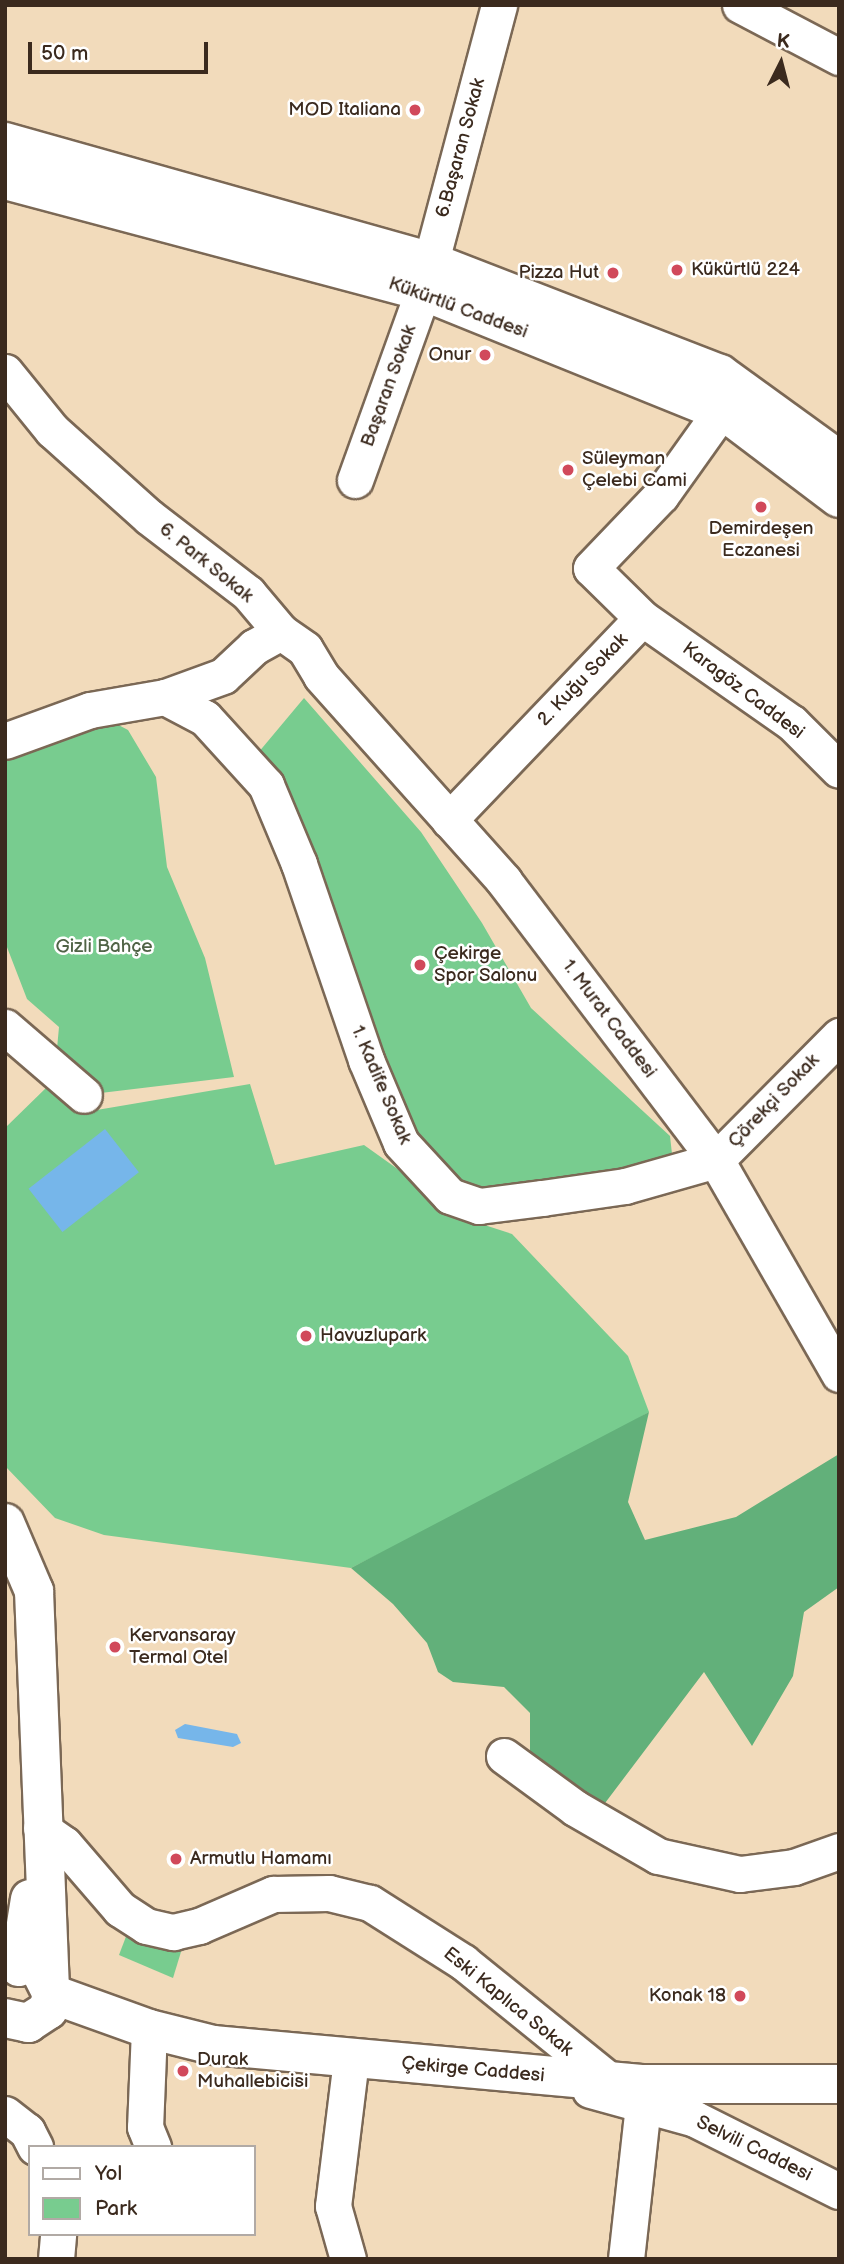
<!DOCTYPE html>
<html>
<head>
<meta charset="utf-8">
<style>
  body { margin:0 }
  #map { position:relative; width:844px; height:2264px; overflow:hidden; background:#f2dbbb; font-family:"Balsamiq Sans",sans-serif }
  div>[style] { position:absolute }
  .green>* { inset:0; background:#78cc8f }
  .forest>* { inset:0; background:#62b07a }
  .water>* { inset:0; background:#76b6ea; transform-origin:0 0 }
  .roads { filter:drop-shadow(2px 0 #7b6855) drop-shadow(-2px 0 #7b6855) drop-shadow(0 2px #7b6855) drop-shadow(0 -2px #7b6855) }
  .minor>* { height:35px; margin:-17.5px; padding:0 17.5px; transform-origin:17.5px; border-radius:17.5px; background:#fff }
  .major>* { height:38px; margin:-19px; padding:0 19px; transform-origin:19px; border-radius:19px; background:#fff }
  .dots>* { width:19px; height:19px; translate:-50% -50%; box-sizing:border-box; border:4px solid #fff; border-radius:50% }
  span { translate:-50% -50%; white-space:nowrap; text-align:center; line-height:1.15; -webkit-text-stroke:5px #fff; paint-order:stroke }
  .poi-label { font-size:19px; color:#3b2a1e }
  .right { translate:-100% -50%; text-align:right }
  .left { translate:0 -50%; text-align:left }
  .street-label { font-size:19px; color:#3b2a1e }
  .park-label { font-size:19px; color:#506346 }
  .frame { position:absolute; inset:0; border:7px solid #3b2a1e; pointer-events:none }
  .legend { position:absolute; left:28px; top:2145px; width:228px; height:91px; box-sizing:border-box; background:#fff; border:2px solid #b1aaa5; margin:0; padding:9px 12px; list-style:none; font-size:21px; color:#3b2a1e }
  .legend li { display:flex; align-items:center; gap:14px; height:35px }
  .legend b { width:35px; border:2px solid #b1aaa5 }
  .north { position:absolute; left:746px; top:28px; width:70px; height:70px; -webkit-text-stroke:5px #fff; paint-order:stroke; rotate:6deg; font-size:19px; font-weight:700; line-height:28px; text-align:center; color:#3b2a1e }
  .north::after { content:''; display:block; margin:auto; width:24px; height:32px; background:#3b2a1e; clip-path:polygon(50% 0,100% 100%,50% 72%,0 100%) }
  .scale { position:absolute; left:28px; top:42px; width:180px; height:32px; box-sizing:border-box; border:4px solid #3b2a1e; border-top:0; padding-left:9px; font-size:21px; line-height:24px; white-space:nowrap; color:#3b2a1e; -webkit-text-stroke:5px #fff; paint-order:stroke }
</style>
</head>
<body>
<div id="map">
  <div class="green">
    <i style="clip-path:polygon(304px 698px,421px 832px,482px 923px,531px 1008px,670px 1136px,674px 1172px,479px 1206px,401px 1143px,248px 765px)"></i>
    <i style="clip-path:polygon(90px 710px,128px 730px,156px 777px,167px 867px,205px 958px,234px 1077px,84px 1095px,55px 1070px,59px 1027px,27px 999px,5px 942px,5px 741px)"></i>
    <i style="clip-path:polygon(250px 1084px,275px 1165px,364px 1145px,469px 1220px,512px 1234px,628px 1356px,649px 1412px,564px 1462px,351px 1568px,104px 1535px,55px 1518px,5px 1466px,5px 1128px,48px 1086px,79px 1113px)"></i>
    <i style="clip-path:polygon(133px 1918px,188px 1929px,173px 1978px,119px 1955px)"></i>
  </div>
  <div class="forest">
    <i style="clip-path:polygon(649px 1412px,628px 1502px,645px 1540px,736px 1517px,839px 1454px,839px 1587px,804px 1612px,793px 1676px,752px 1746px,704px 1672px,593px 1819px,530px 1775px,530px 1713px,504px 1687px,453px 1682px,438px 1672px,427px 1643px,393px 1604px,351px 1568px)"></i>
  </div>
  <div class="water">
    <i style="left:105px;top:1129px;width:55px;height:97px;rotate:52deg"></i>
    <i style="clip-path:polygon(185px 1724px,237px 1734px,241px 1743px,233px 1747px,178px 1738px,175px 1730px)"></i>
  </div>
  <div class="roads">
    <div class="minor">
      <i style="left:740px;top:5px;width:112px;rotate:27.7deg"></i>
      <i style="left:5px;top:372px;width:75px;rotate:51deg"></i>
      <i style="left:52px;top:430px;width:130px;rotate:41.9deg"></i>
      <i style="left:149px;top:517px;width:125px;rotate:37.5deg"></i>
      <i style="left:248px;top:593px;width:51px;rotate:49.8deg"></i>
      <i style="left:281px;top:632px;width:31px;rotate:151deg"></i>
      <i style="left:254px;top:647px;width:42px;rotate:136.9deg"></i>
      <i style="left:223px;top:676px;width:62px;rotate:160.1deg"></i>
      <i style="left:165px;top:697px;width:76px;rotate:170.2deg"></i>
      <i style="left:90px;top:710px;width:90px;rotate:160deg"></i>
      <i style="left:355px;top:480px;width:201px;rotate:-70.2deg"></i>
      <i style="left:423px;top:291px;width:296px;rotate:-75.1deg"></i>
      <i style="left:642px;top:618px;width:183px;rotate:35deg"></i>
      <i style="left:792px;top:723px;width:66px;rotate:45deg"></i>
      <i style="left:281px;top:632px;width:29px;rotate:35deg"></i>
      <i style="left:305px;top:649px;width:31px;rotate:59deg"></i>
      <i style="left:321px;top:676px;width:275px;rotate:48.2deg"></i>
      <i style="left:504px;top:881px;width:350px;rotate:52.8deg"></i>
      <i style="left:716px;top:1160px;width:247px;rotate:60.1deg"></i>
      <i style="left:165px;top:697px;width:45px;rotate:27.7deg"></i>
      <i style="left:205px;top:718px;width:91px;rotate:47.7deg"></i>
      <i style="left:266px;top:785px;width:86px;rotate:67.3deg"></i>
      <i style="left:299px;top:864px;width:207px;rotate:71.1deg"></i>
      <i style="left:366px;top:1060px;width:90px;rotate:67.1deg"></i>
      <i style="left:401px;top:1143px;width:72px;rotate:47.2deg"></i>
      <i style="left:450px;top:1196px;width:31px;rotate:19deg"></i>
      <i style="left:479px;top:1206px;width:64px;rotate:-7.2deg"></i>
      <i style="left:542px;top:1198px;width:84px;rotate:-8.2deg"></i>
      <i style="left:625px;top:1186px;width:95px;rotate:-15.9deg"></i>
      <i style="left:716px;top:1160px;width:175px;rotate:-45.2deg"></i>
      <i style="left:449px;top:820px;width:279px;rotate:-46.3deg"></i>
      <i style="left:642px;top:618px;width:71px;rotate:-135.6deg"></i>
      <i style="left:591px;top:568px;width:101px;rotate:-46.2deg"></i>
      <i style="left:661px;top:495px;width:103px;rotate:-54.5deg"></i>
      <i style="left:5px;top:1027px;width:104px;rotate:40.7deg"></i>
      <i style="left:504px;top:1756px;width:88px;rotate:36.2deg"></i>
      <i style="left:575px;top:1808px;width:96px;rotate:30deg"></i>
      <i style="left:658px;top:1856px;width:84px;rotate:12.4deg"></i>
      <i style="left:740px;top:1874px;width:54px;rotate:-7.4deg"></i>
      <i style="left:794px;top:1867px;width:48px;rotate:-19.6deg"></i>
      <i style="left:41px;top:1828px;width:28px;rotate:35deg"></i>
      <i style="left:64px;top:1844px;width:86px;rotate:49.3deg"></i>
      <i style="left:120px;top:1909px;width:31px;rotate:33deg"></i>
      <i style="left:146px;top:1926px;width:28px;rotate:13deg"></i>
      <i style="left:173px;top:1932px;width:27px;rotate:-13deg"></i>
      <i style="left:199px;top:1926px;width:81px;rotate:-23.4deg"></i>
      <i style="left:273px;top:1894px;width:56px;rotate:-1deg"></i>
      <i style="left:329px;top:1893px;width:42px;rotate:13.7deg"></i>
      <i style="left:370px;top:1903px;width:110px;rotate:32.4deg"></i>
      <i style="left:463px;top:1962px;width:189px;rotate:39deg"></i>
      <i style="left:149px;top:2029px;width:98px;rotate:92.3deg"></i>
      <i style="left:145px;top:2127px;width:22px;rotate:68deg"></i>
      <i style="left:590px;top:2090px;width:109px;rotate:15.4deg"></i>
      <i style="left:695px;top:2119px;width:161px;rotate:26.6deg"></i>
      <i style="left:5px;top:2114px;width:28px;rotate:38deg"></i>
      <i style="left:27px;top:2131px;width:18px;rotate:63deg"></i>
      <i style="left:56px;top:2259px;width:25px;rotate:-85deg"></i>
      <i style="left:348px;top:2259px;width:55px;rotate:-105.8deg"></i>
      <i style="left:333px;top:2206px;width:147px;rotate:-83deg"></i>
      <i style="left:626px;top:2259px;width:155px;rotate:-83.7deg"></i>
    </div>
    <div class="major">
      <i style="left:5px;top:142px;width:443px;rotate:15.7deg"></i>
      <i style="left:431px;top:262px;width:310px;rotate:21.2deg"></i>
      <i style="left:720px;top:374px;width:147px;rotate:35.9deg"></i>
      <i style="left:5px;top:180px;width:432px;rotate:14.9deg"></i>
      <i style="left:423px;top:291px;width:329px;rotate:22deg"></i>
      <i style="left:728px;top:414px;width:139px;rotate:37.1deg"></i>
      <i style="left:5px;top:1523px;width:74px;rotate:66.9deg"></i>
      <i style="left:34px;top:1591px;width:394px;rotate:87.7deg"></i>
      <i style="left:19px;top:1967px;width:69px;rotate:-80.8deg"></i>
      <i style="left:52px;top:1994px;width:103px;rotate:19.8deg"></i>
      <i style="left:149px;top:2029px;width:66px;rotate:14deg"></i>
      <i style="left:213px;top:2045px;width:430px;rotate:5.2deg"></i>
      <i style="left:641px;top:2084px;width:198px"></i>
      <i style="left:5px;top:2018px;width:24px;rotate:12deg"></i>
      <i style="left:28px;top:2023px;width:24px;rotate:-33deg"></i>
      <i style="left:48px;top:2010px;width:16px;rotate:-76deg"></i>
      <i style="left:52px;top:1994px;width:22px;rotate:-117deg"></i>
    </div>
  </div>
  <div class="dots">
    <i style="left:415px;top:110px;background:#d1495b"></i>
    <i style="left:677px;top:270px;background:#d1495b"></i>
    <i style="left:613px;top:273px;background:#d1495b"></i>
    <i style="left:485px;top:355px;background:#d1495b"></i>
    <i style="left:568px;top:470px;background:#d1495b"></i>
    <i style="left:761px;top:507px;background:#d1495b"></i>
    <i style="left:420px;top:965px;background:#d1495b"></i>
    <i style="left:306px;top:1336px;background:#d1495b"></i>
    <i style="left:115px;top:1647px;background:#d1495b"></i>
    <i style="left:176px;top:1859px;background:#d1495b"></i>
    <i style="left:740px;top:1996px;background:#d1495b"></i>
    <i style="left:183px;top:2071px;background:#d1495b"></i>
  </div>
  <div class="poi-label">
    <span class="right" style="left:401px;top:110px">MOD Italiana</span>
    <span class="left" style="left:691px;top:270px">Kükürtlü 224</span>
    <span class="right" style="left:599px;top:273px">Pizza Hut</span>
    <span class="right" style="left:471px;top:355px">Onur</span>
    <span class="left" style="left:582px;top:470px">Süleyman<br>Çelebi Cami</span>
    <span style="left:761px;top:540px">Demirdeşen<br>Eczanesi</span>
    <span class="left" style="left:434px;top:965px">Çekirge<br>Spor Salonu</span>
    <span class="left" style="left:320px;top:1336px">Havuzlupark</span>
    <span class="left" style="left:129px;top:1647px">Kervansaray<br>Termal Otel</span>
    <span class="left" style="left:190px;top:1859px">Armutlu Hamamı</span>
    <span class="right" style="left:726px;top:1996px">Konak 18</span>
    <span class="left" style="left:197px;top:2071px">Durak<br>Muhallebicisi</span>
  </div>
  <div class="street-label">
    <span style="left:461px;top:148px;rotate:-75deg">6.Başaran Sokak</span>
    <span style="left:458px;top:308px;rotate:20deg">Kükürtlü Caddesi</span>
    <span style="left:389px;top:386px;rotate:-70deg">Başaran Sokak</span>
    <span style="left:206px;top:563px;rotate:39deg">6. Park Sokak</span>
    <span style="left:583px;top:680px;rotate:-46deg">2. Kuğu Sokak</span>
    <span style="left:743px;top:691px;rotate:37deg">Karagöz Caddesi</span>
    <span style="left:609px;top:1019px;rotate:53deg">1. Murat Caddesi</span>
    <span style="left:381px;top:1085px;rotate:67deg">1. Kadife Sokak</span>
    <span style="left:774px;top:1101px;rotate:-46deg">Çörekçi Sokak</span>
    <span style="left:508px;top:2002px;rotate:39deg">Eski Kaplıca Sokak</span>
    <span style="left:473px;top:2070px;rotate:5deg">Çekirge Caddesi</span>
    <span style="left:754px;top:2149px;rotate:26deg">Selvili Caddesi</span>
  </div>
  <div class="park-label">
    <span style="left:104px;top:947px">Gizli Bahçe</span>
  </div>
  <div class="frame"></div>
  <ul class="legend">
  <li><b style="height:9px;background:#fff"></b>Yol</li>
  <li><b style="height:19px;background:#78cc8f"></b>Park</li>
  </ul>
  <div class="north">K</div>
  <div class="scale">50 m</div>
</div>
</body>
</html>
